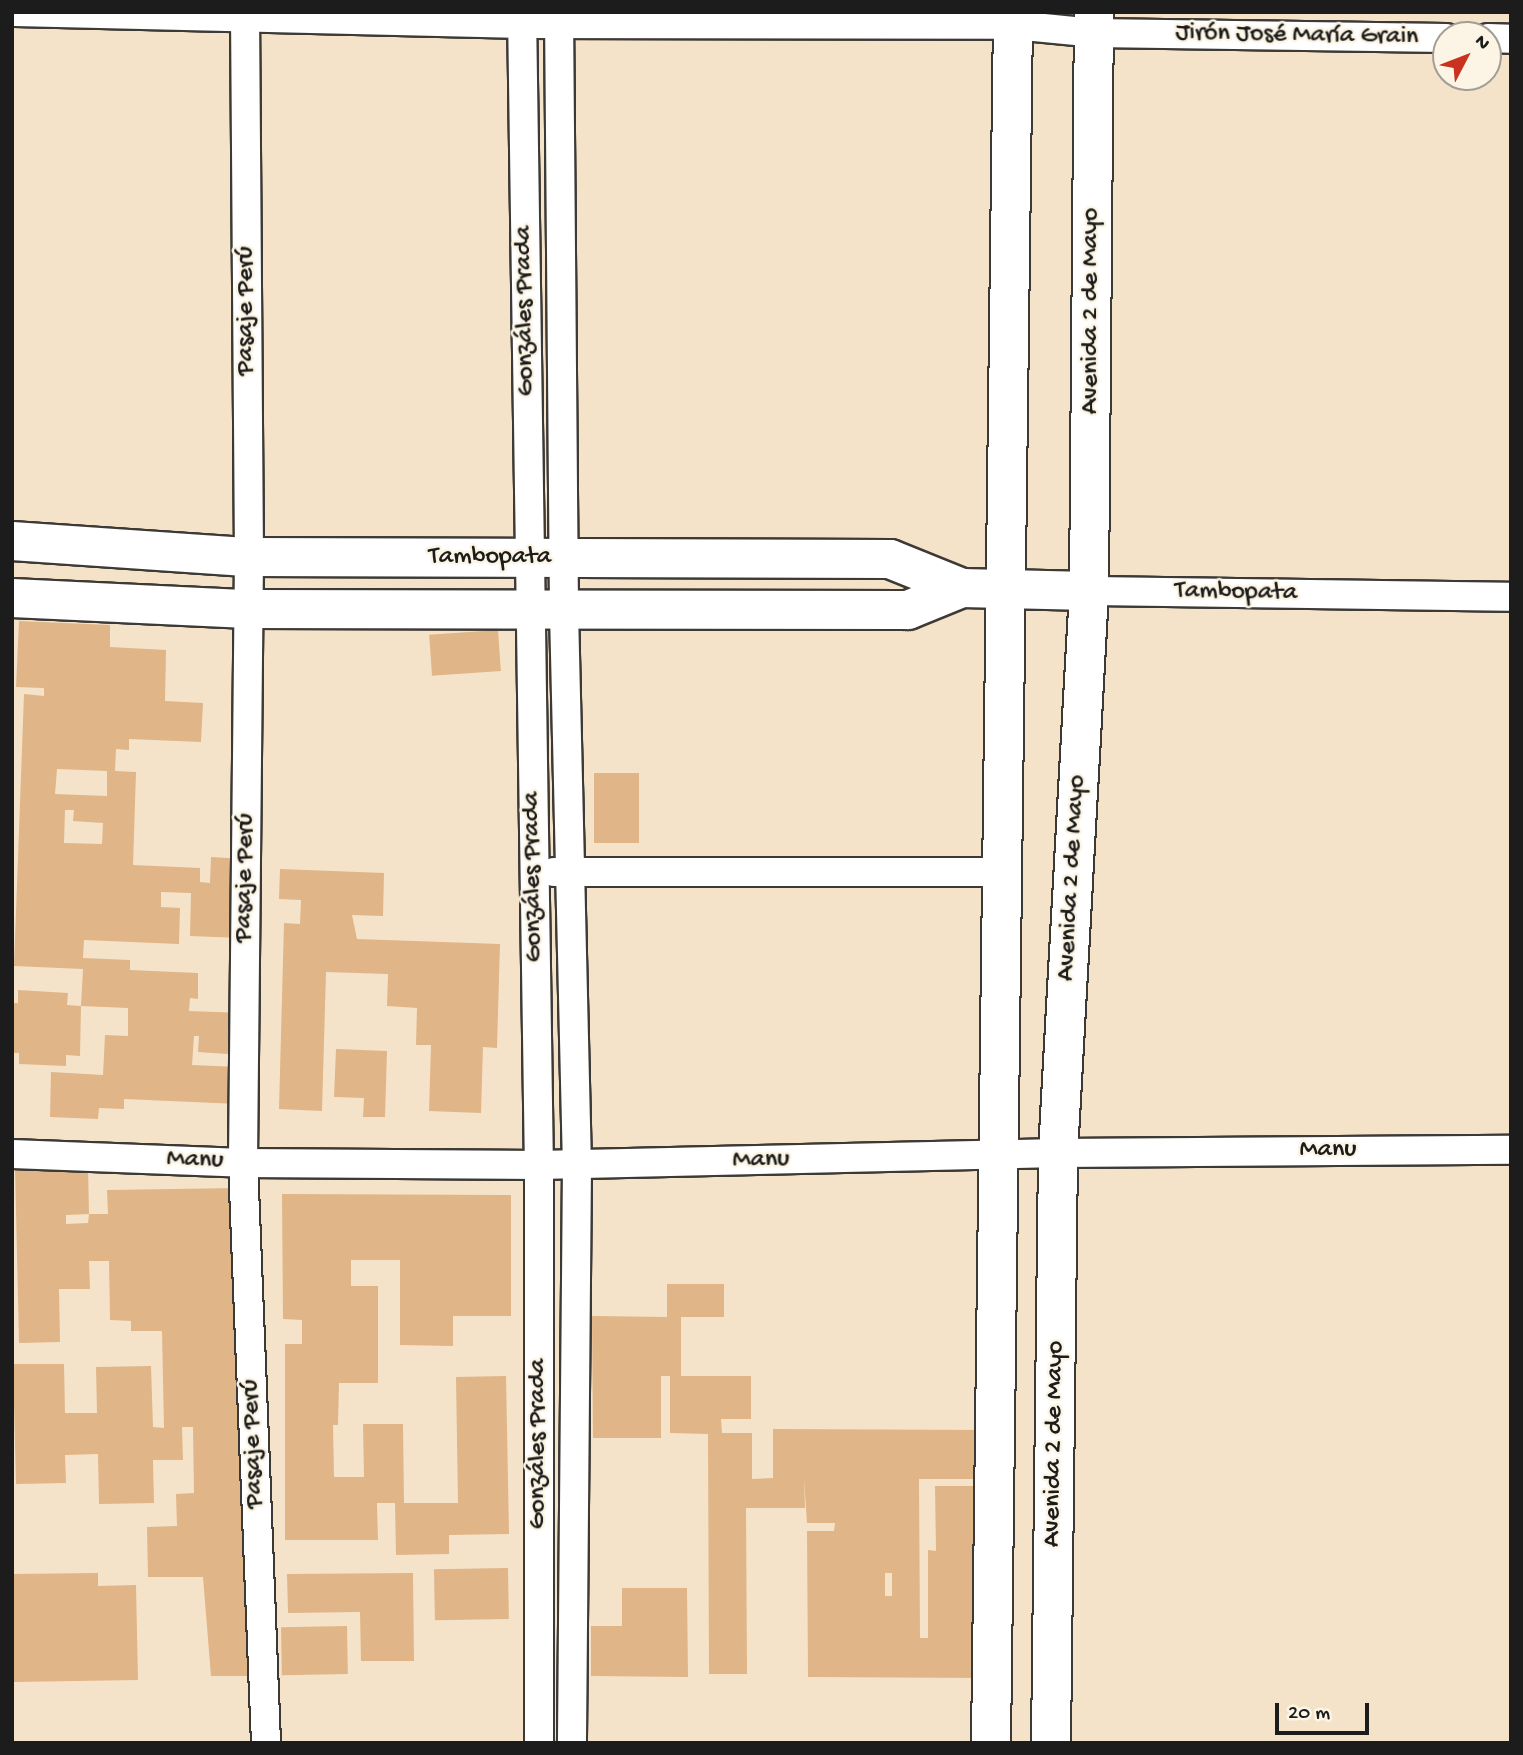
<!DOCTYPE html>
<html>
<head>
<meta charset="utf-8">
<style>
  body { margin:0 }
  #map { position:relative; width:1523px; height:1755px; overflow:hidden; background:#f5e3c9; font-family:"Gochi Hand",sans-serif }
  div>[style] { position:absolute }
  .building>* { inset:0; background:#e0b587; transform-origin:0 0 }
  .roads { filter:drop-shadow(2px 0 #3d3a36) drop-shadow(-2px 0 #3d3a36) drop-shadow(0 2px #3d3a36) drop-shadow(0 -2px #3d3a36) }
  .minor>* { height:28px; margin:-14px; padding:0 14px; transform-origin:14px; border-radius:14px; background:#fff }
  .secondary>* { height:38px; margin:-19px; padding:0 19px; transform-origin:19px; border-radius:19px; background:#fff }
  span { translate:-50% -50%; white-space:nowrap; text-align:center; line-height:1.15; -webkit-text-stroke:5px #fcf5e5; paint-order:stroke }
  .street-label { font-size:26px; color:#1c1c1c }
  .frame { position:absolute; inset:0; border:14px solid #1c1c1c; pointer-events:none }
  .north { position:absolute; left:1432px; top:21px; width:70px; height:70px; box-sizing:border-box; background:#fcf5e5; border:2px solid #a29e95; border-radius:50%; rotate:48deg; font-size:19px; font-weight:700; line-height:28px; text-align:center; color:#1c1c1c }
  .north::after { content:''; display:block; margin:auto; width:24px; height:32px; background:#c8321e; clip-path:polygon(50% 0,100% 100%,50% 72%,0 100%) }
  .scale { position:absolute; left:1275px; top:1703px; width:94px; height:32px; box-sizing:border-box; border:4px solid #1c1c1c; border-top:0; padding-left:9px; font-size:21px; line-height:24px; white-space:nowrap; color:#1c1c1c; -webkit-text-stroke:5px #fcf5e5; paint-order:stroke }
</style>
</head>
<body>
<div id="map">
  <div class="building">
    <i style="clip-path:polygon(evenodd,19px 621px,110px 625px,110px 647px,166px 650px,165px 701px,203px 703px,201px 742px,129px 739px,129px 750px,116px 749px,115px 771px,136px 772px,133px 865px,200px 868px,200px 882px,210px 883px,211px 857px,244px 859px,241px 938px,190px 936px,191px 893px,161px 892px,161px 907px,180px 908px,179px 944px,84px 940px,83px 958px,130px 960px,130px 970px,198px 973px,198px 999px,190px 998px,189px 1011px,242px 1013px,242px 1038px,229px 1037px,228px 1054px,198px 1052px,199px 1036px,194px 1036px,192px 1065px,239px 1067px,238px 1104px,124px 1099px,124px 1109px,99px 1108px,98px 1119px,50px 1117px,51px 1072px,103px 1075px,105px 1035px,128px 1036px,128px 1008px,81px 1006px,83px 969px,14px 966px,24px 694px,44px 696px,44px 688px,16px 687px,19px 621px,57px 769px,107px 771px,107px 796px,55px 794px,57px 769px,19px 621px,65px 810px,74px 810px,73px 821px,103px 823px,102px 844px,64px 843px,65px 810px)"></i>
    <i style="left:498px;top:630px;width:41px;height:69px;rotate:86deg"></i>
    <i style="left:594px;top:773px;width:45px;height:70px"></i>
    <i style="clip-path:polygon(280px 869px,384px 873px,383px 916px,352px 915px,357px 939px,500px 944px,497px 1048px,483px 1047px,481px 1113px,429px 1111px,431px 1045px,416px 1045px,417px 1008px,387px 1006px,388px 974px,326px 972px,322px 1111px,279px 1109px,284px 923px,300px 924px,301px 900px,279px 899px)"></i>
    <i style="clip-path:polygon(18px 990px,68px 993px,67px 1005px,81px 1006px,80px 1056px,66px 1055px,66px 1066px,19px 1064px,19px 1053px,12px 1053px,12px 1003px,18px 1003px)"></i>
    <i style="clip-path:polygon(336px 1049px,387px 1051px,385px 1117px,363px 1117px,364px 1098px,334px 1097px)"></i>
    <i style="clip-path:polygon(88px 1166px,89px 1214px,66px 1215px,66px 1224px,88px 1223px,89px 1214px,108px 1214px,107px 1190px,239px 1188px,249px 1676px,211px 1676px,203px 1577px,148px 1577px,147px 1527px,177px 1526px,176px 1494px,194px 1493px,193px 1427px,182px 1427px,183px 1460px,153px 1460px,154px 1503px,99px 1504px,98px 1454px,65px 1455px,66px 1483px,16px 1484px,13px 1364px,64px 1364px,65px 1413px,97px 1413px,96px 1367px,151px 1366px,153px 1427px,164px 1428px,162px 1331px,131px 1331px,131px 1321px,110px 1320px,109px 1261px,89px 1261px,90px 1289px,59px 1289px,60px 1342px,19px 1343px,15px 1167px)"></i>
    <i style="clip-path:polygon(282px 1194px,511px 1195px,511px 1316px,453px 1316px,453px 1346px,400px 1345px,400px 1260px,351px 1260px,351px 1286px,378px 1286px,378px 1383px,339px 1383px,338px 1425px,333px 1425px,334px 1477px,364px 1477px,363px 1424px,403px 1424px,404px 1503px,458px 1503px,456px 1377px,506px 1376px,509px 1534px,449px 1535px,449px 1554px,396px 1555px,395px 1503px,377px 1503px,378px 1540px,285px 1540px,285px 1344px,302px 1344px,302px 1320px,283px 1319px)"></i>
    <i style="clip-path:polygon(evenodd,667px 1284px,724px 1284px,724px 1317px,681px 1317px,681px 1376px,751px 1376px,751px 1419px,721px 1419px,722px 1433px,752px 1433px,752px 1479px,773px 1478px,773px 1429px,987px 1430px,987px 1479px,919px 1479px,920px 1638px,928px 1638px,928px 1550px,936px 1551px,935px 1486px,985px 1486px,986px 1678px,808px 1677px,807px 1531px,834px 1531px,835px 1523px,807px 1523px,804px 1478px,805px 1508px,746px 1508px,747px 1674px,709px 1674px,708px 1434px,670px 1433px,670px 1376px,661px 1376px,661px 1438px,593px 1438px,592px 1316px,667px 1317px,667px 1284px,885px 1573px,892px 1573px,892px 1596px,885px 1596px,885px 1573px)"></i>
    <i style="left:508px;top:1568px;width:51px;height:74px;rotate:89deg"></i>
    <i style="clip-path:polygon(98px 1573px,98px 1586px,136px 1585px,138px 1680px,14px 1682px,12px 1574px)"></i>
    <i style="clip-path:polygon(413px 1573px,414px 1661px,361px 1661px,360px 1612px,288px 1613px,287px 1574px)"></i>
    <i style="clip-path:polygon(622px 1588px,687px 1588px,688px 1677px,591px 1676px,591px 1626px,622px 1626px)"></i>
    <i style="left:347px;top:1626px;width:48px;height:66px;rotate:89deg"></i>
  </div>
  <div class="roads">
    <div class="minor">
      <i style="left:15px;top:12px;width:507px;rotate:1.36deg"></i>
      <i style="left:522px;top:24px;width:491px;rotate:0.1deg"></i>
      <i style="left:1013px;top:25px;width:81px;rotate:5.6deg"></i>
      <i style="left:1094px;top:33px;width:352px;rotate:0.8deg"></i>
      <i style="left:245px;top:12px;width:545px;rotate:89.58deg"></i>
      <i style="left:249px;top:557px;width:606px;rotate:90.57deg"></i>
      <i style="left:243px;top:1163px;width:580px;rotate:87.73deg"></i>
      <i style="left:522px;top:12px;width:1153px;rotate:89.16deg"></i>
      <i style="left:539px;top:1165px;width:578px;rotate:90deg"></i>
      <i style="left:559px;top:12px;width:599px;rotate:89.52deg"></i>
      <i style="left:564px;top:611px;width:554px;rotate:88.66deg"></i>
      <i style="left:577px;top:1165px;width:578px;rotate:90.5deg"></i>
      <i style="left:1488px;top:38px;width:23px;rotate:2deg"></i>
      <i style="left:1089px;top:591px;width:422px;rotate:0.8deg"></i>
      <i style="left:554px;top:872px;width:449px"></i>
      <i style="left:12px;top:1154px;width:231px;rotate:2.2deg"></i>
      <i style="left:243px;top:1163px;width:296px;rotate:0.4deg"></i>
      <i style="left:539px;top:1165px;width:519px;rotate:-1.32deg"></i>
      <i style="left:1058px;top:1153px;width:453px;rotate:-0.4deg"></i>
    </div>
    <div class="secondary">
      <i style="left:12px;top:541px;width:238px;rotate:3.9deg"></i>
      <i style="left:249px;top:557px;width:641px;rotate:0.18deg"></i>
      <i style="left:890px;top:559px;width:78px;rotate:21.9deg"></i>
      <i style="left:962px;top:588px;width:127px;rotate:1.4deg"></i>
      <i style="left:12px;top:598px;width:236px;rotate:2.7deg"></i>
      <i style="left:248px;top:609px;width:660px;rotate:0.09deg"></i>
      <i style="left:908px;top:610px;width:58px;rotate:-22.2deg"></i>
      <i style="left:991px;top:1743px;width:1731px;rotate:-89.27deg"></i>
      <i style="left:1051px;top:1743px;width:590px;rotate:-89.32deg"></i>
      <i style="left:1058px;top:1153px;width:563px;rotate:-86.84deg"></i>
      <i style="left:1089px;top:591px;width:579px;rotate:-89.51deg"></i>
    </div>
  </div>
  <div class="street-label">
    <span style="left:1297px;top:36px;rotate:1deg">Jirón José María Grain</span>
    <span style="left:247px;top:311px;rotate:-90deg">Pasaje Perú</span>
    <span style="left:526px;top:311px;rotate:-91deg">Gonzáles Prada</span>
    <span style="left:1092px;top:311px;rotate:-90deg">Avenida 2 de Mayo</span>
    <span style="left:490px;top:558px">Tambopata</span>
    <span style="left:1236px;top:593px;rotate:1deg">Tambopata</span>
    <span style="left:534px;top:877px;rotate:-91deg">Gonzáles Prada</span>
    <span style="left:246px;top:878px;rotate:-89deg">Pasaje Perú</span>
    <span style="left:1073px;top:878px;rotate:-87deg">Avenida 2 de Mayo</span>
    <span style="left:1328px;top:1151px">Manu</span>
    <span style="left:195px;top:1161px;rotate:2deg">Manu</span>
    <span style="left:761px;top:1161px;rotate:-1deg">Manu</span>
    <span style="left:254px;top:1444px;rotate:-92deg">Pasaje Perú</span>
    <span style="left:539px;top:1444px;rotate:-90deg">Gonzáles Prada</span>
    <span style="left:1055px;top:1444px;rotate:-89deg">Avenida 2 de Mayo</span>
  </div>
  <div class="frame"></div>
  <div class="north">N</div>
  <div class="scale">20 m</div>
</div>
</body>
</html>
